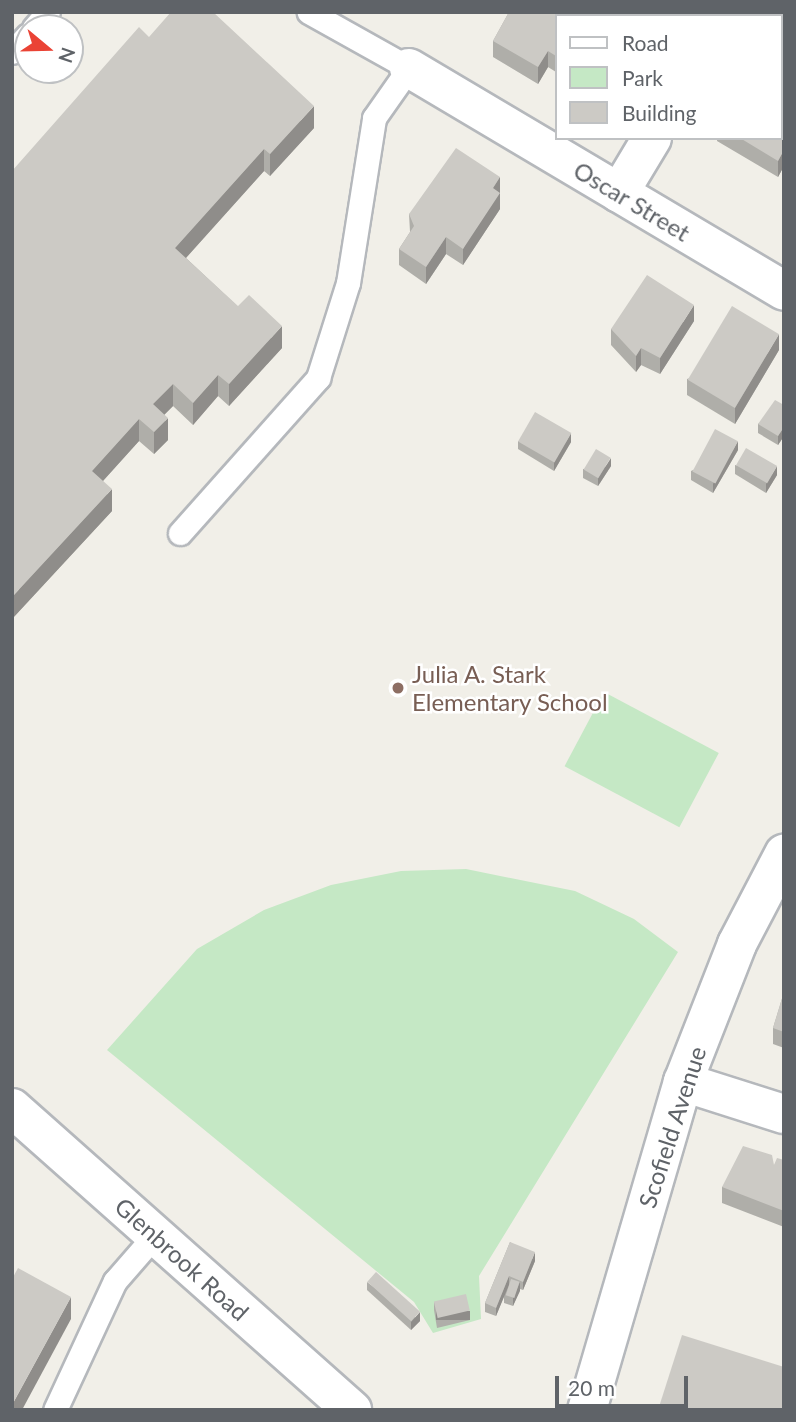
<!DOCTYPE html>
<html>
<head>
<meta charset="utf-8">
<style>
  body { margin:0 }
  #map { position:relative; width:796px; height:1422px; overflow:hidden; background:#f1efe8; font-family:Lato,sans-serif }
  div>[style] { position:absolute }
  .green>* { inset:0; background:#c5e8c5; transform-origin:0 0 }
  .roads { filter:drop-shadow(2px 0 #b5b8bc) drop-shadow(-2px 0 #b5b8bc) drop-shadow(0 2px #b5b8bc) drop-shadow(0 -2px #b5b8bc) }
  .service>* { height:23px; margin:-11.5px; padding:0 11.5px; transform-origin:11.5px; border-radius:11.5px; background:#fff }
  .minor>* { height:38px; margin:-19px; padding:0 19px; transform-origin:19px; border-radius:19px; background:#fff }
  .tertiary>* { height:38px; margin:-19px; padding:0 19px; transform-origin:19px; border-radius:19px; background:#fff }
  .wall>* { inset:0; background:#afaea9 }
  .shaded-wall>* { inset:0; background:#8f8d8a; transform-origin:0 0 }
  .building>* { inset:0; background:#cccac5; transform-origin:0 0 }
  .dots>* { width:19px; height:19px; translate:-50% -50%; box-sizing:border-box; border:4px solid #fff; border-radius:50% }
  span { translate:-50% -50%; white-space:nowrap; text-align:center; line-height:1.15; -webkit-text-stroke:5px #fff; paint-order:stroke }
  .street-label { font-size:24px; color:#5f6368 }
  .education-label { font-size:24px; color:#785e54 }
  .left { translate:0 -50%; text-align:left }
  .frame { position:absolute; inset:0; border:14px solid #5f6368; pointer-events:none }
  .legend { position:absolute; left:555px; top:14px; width:228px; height:126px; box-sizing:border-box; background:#fff; border:2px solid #bfc1c3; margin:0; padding:9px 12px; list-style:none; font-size:21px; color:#5f6368 }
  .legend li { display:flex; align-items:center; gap:14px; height:35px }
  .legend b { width:35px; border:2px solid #bfc1c3 }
  .north { position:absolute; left:14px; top:14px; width:70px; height:70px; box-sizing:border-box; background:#fff; border:2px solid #bfc1c3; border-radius:50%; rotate:109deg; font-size:19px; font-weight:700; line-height:28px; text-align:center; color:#5f6368 }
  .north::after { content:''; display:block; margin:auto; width:24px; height:32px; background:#ea4335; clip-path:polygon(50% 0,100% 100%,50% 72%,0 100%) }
  .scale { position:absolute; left:555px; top:1376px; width:133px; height:32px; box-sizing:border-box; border:4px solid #5f6368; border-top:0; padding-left:9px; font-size:21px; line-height:24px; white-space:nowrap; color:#5f6368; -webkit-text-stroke:5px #fff; paint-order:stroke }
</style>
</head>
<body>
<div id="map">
  <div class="green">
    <i style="left:604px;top:692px;width:130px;height:84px;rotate:28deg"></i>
    <i style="clip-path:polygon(466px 869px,575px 891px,634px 919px,678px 952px,479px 1276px,481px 1319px,433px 1333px,414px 1302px,107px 1050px,197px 949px,264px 910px,331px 885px,401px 871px)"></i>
  </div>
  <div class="roads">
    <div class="service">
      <i style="left:34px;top:28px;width:21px;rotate:-49deg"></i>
      <i style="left:12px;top:52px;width:23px;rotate:-47deg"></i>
      <i style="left:180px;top:533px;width:208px;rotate:-48.3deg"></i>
      <i style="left:318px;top:378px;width:100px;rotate:-72.5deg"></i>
      <i style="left:348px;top:283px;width:167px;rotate:-81deg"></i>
      <i style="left:374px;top:118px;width:61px;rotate:-55deg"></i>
      <i style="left:409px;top:68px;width:115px;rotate:-150.8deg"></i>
      <i style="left:55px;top:1410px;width:142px;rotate:-65.1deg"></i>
      <i style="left:115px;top:1281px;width:61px;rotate:-49deg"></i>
    </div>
    <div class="minor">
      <i style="left:724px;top:16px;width:4px;rotate:-63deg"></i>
      <i style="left:409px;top:68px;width:436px;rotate:30.7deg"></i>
      <i style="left:619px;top:193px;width:64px;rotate:-59deg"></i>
      <i style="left:683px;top:1082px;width:106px;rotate:17.6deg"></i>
      <i style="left:587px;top:1410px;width:342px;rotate:-73.7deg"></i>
      <i style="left:683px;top:1082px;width:148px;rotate:-68.6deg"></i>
      <i style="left:737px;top:944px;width:102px;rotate:-62.4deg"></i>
    </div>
    <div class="tertiary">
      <i style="left:12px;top:1108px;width:455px;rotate:41.6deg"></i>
    </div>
  </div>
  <div class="wall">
    <i style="clip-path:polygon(509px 12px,588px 12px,588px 16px,556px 16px,556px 72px,548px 67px,538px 84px,493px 57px,493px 41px)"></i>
    <i style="clip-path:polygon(149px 37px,314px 128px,270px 176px,264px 171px,186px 258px,282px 348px,229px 406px,218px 396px,193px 425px,173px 406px,164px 415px,168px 440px,154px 454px,139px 441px,103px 481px,112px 511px,12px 619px)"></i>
    <i style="clip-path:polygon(784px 77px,784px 166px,778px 177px,717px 141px,717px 138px,780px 138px)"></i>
    <i style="clip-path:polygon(500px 177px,500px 209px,463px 265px,446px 254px,426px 284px,399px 265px,399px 249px,410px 232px,409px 214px)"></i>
    <i style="clip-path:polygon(694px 321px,660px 374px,641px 365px,636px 372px,611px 345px,611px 329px)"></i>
    <i style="clip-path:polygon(779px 350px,735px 424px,687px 395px,687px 379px)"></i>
    <i style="clip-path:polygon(784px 405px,784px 436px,778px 445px,758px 433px,758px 424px)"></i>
    <i style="clip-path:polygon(518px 441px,571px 442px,554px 471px,518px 449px)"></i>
    <i style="clip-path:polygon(738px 450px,713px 493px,691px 480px,691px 471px)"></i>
    <i style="clip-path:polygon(735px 465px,777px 475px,766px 493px,735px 474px)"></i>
    <i style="clip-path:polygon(611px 466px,598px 486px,583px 478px,583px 469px)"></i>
    <i style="clip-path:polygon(784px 992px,784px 1048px,773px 1044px,773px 1028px)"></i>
    <i style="clip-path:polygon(784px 1160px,784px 1227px,722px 1203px,722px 1187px,774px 1165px)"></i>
    <i style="clip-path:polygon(510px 1242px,535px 1261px,523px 1290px,520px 1289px,513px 1306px,504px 1303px,504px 1296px,496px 1316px,485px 1312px,485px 1303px)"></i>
    <i style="clip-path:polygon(367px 1282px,420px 1321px,411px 1330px,367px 1290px)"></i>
    <i style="clip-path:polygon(434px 1302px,470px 1320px,437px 1328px,434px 1310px)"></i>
  </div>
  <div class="shaded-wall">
    <i style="clip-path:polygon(548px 51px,548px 67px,538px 84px,538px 67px)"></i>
    <i style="clip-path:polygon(314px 106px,314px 128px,270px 176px,270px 154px)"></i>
    <i style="clip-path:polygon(264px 149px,264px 171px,175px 270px,175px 248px)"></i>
    <i style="clip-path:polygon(784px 150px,784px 166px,778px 177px,778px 161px)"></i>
    <i style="clip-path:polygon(500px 177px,500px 209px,463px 265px,463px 249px,493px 188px)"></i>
    <i style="clip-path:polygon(446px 237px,446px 254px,426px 284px,426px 267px)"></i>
    <i style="clip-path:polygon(694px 305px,694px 321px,660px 374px,660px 358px)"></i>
    <i style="clip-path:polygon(282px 326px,282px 348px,229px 406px,229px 384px)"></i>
    <i style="clip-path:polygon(779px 334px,779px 350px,735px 424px,735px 408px)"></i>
    <i style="clip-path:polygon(641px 348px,641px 365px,636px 372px,636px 356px)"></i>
    <i style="clip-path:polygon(218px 375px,218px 396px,193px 425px,193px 403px)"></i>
    <i style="clip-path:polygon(173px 384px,173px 406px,153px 426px,153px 404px)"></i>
    <i style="clip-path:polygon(168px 418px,168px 440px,154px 454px,154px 432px)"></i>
    <i style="clip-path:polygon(139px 419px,139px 441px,92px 493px,92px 471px)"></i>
    <i style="clip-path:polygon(784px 427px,784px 436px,778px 445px,778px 436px)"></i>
    <i style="clip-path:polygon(571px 433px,571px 442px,554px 471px,554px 462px)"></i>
    <i style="clip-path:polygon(738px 441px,738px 450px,713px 493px,713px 484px)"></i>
    <i style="clip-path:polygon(611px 458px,611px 466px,598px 486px,598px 478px)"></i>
    <i style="clip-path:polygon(777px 466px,777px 475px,766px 493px,766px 484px)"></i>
    <i style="clip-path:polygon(112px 489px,112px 511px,12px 619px,12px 597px)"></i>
    <i style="clip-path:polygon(535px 1252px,535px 1261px,523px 1290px,523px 1282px)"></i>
    <i style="clip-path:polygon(509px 1276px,509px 1285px,496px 1316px,496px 1308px)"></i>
    <i style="clip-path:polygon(520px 1282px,520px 1291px,513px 1306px,513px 1298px)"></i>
    <i style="clip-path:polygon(71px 1297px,71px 1319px,22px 1410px,12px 1410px,12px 1405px)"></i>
    <i style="left:470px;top:1311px;width:9px;height:34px;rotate:90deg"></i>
    <i style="clip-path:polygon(420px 1312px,420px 1321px,411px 1330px,411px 1322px)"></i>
  </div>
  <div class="building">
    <i style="clip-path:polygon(171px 12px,213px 12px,314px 106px,270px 154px,264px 149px,175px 248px,238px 306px,249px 295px,282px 326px,229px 384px,218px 375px,193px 403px,173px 384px,153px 404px,168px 418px,154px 432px,139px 419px,92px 471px,112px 489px,12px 597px,12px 171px,139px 27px,149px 37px)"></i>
    <i style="clip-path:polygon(509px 12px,585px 12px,584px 16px,556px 16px,556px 56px,548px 51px,538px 67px,493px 41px)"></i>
    <i style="clip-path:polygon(780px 75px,784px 77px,784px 150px,778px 161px,740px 138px,780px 138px)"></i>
    <i style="clip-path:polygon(456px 148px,500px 177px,493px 188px,500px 193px,463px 249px,446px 237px,426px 267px,399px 249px,414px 226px,409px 214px)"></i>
    <i style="clip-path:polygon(647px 275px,694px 305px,660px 358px,641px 348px,636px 356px,611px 329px)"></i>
    <i style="left:732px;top:306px;width:55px;height:86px;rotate:31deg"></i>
    <i style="clip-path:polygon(775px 400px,784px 405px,784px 427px,778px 436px,758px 424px)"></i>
    <i style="left:535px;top:412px;width:42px;height:34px;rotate:30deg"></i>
    <i style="left:715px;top:429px;width:26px;height:48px;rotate:28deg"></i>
    <i style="left:746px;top:448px;width:36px;height:20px;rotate:30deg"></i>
    <i style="left:596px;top:449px;width:17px;height:24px;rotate:31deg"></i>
    <i style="clip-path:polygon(784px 992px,784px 1032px,773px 1028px)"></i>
    <i style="clip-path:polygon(743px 1146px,772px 1155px,774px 1165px,777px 1158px,784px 1160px,784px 1211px,722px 1187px)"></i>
    <i style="clip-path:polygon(510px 1242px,535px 1252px,523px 1282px,509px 1276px,496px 1308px,485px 1303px)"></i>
    <i style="clip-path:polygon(18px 1268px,71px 1297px,12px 1405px,12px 1279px)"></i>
    <i style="left:376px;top:1272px;width:59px;height:13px;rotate:42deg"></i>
    <i style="left:511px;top:1279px;width:9px;height:17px;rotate:18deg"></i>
    <i style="left:466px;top:1294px;width:17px;height:33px;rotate:77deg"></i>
    <i style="clip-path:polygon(682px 1335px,784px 1367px,784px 1410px,658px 1410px)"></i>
  </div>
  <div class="dots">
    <i style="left:398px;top:688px;background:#8d6e63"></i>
  </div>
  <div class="street-label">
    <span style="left:632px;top:201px;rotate:31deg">Oscar Street</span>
    <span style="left:672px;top:1127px;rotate:-72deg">Scofield Avenue</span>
    <span style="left:182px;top:1259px;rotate:42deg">Glenbrook Road</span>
  </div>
  <div class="education-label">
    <span class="left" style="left:412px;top:688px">Julia A. Stark<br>Elementary School</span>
  </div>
  <div class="frame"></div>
  <ul class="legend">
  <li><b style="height:9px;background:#fff"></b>Road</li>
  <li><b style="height:19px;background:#c5e8c5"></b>Park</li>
  <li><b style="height:19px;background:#cccac5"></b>Building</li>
  </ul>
  <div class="north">N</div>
  <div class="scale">20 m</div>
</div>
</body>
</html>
